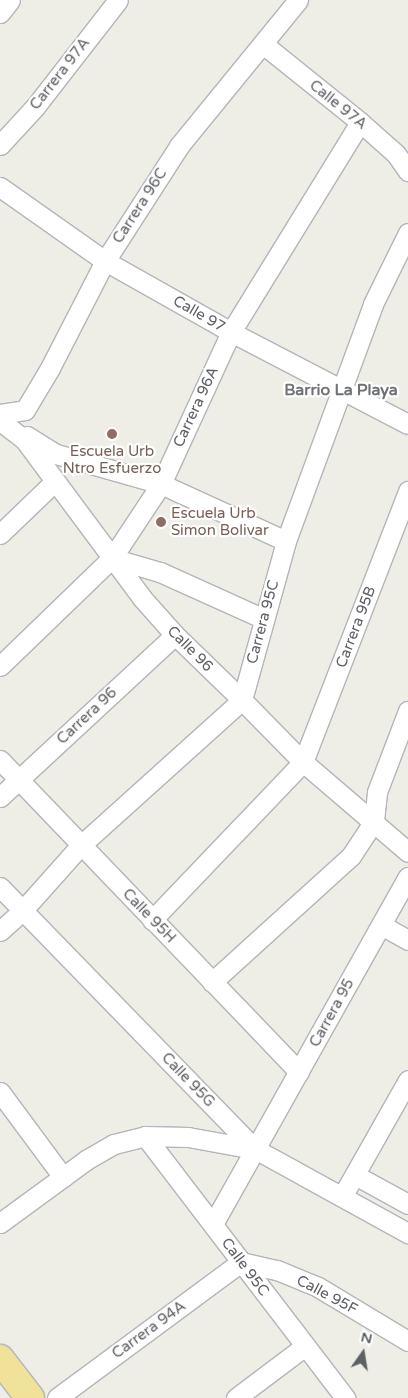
<!DOCTYPE html>
<html>
<head>
<meta charset="utf-8">
<style>
  body { margin:0 }
  #map { position:relative; width:408px; height:1398px; overflow:hidden; background:#eeede6; font-family:"Varela Round",sans-serif }
  div>[style] { position:absolute }
  .roads { filter:drop-shadow(1px 0 #b3b5b9) drop-shadow(-1px 0 #b3b5b9) drop-shadow(0 1px #b3b5b9) drop-shadow(0 -1px #b3b5b9) }
  .minor>* { height:19px; margin:-9.5px; padding:0 9.5px; transform-origin:9.5px; border-radius:9.5px; background:#fff }
  .highway>* { height:28px; margin:-14px; padding:0 14px; transform-origin:14px; border-radius:14px; background:#f1e29a }
  .dots>* { width:14px; height:14px; translate:-50% -50%; box-sizing:border-box; border:2px solid #fff; border-radius:50% }
  span { translate:-50% -50%; white-space:nowrap; text-align:center; line-height:1.15; -webkit-text-stroke:4.5px #fff; paint-order:stroke }
  .street-label { font-size:15px; color:#5d6064 }
  .education-label { font-size:15px; color:#785e54 }
  .left { translate:0 -50%; text-align:left }
  .neighbourhood-label { font-size:16px; color:#6f7276; font-weight:700 }
  .north { position:absolute; left:338px; top:1328px; width:50px; height:50px; -webkit-text-stroke:4px #fff; paint-order:stroke; rotate:13deg; font-size:14px; font-weight:700; line-height:20px; text-align:center; color:#5d6064 }
  .north::after { content:''; display:block; margin:auto; width:18px; height:22px; background:#5d6064; clip-path:polygon(50% 0,100% 100%,50% 72%,0 100%) }
</style>
</head>
<body>
<div id="map">
  <div class="roads">
    <div class="minor">
      <i style="left:0;top:13px;width:16px;rotate:-52deg"></i>
      <i style="left:263px;top:44px;width:124px;rotate:38.8deg"></i>
      <i style="left:360px;top:122px;width:48px;rotate:41.6deg"></i>
      <i style="left:396px;top:154px;width:21px;rotate:55deg"></i>
      <i style="left:0;top:145px;width:52px;rotate:-47.4deg"></i>
      <i style="left:35px;top:107px;width:135px;rotate:-52.2deg"></i>
      <i style="left:0;top:187px;width:128px;rotate:35.2deg"></i>
      <i style="left:105px;top:261px;width:145px;rotate:29.4deg"></i>
      <i style="left:231px;top:332px;width:199px;rotate:27.5deg"></i>
      <i style="left:0;top:414px;width:25px;rotate:-9deg"></i>
      <i style="left:25px;top:410px;width:49px;rotate:-59.2deg"></i>
      <i style="left:50px;top:368px;width:120px;rotate:-62.8deg"></i>
      <i style="left:105px;top:261px;width:137px;rotate:-57.2deg"></i>
      <i style="left:179px;top:146px;width:188px;rotate:-50.8deg"></i>
      <i style="left:0;top:421px;width:30px;rotate:37deg"></i>
      <i style="left:24px;top:439px;width:198px;rotate:53.4deg"></i>
      <i style="left:142px;top:598px;width:50px;rotate:48.3deg"></i>
      <i style="left:175px;top:635px;width:93px;rotate:44.1deg"></i>
      <i style="left:242px;top:700px;width:87px;rotate:45.5deg"></i>
      <i style="left:303px;top:762px;width:138px;rotate:40.6deg"></i>
      <i style="left:27px;top:436px;width:34px;rotate:32deg"></i>
      <i style="left:56px;top:454px;width:109px;rotate:15.9deg"></i>
      <i style="left:161px;top:484px;width:137px;rotate:24.5deg"></i>
      <i style="left:0;top:534px;width:76px;rotate:-43.9deg"></i>
      <i style="left:112px;top:558px;width:50px;rotate:16.3deg"></i>
      <i style="left:160px;top:572px;width:114px;rotate:24.3deg"></i>
      <i style="left:0;top:666px;width:156px;rotate:-44deg"></i>
      <i style="left:112px;top:558px;width:89px;rotate:-56.5deg"></i>
      <i style="left:161px;top:484px;width:167px;rotate:-65.3deg"></i>
      <i style="left:231px;top:332px;width:246px;rotate:-58.4deg"></i>
      <i style="left:0;top:760px;width:432px;rotate:46.2deg"></i>
      <i style="left:0;top:797px;width:238px;rotate:-42.8deg"></i>
      <i style="left:0;top:887px;width:366px;rotate:45.8deg"></i>
      <i style="left:255px;top:1149px;width:175px;rotate:28.8deg"></i>
      <i style="left:152px;top:920px;width:219px;rotate:-46.3deg"></i>
      <i style="left:303px;top:762px;width:291px;rotate:-68.8deg"></i>
      <i style="left:381px;top:925px;width:31px;rotate:29deg"></i>
      <i style="left:0;top:931px;width:31px;rotate:-42deg"></i>
      <i style="left:23px;top:910px;width:87px;rotate:-48.3deg"></i>
      <i style="left:81px;top:845px;width:217px;rotate:-42deg"></i>
      <i style="left:242px;top:700px;width:165px;rotate:-74.5deg"></i>
      <i style="left:286px;top:541px;width:252px;rotate:-69.8deg"></i>
      <i style="left:373px;top:304px;width:79px;rotate:-63.8deg"></i>
      <i style="left:212px;top:982px;width:188px;rotate:-42.2deg"></i>
      <i style="left:351px;top:856px;width:42px;rotate:-56.7deg"></i>
      <i style="left:374px;top:821px;width:29px;rotate:-84deg"></i>
      <i style="left:377px;top:792px;width:87px;rotate:-69.1deg"></i>
      <i style="left:0;top:1092px;width:106px;rotate:53.5deg"></i>
      <i style="left:145px;top:1136px;width:330px;rotate:52.6deg"></i>
      <i style="left:355px;top:1175px;width:60px;rotate:28.7deg"></i>
      <i style="left:343px;top:1195px;width:132px;rotate:-60.5deg"></i>
      <i style="left:0;top:1223px;width:107px;rotate:-36.2deg"></i>
      <i style="left:86px;top:1160px;width:32px;rotate:-30deg"></i>
      <i style="left:114px;top:1144px;width:32px;rotate:-14deg"></i>
      <i style="left:145px;top:1136px;width:43px;rotate:1.3deg"></i>
      <i style="left:188px;top:1137px;width:68px;rotate:10.2deg"></i>
      <i style="left:213px;top:1224px;width:398px;rotate:-60.7deg"></i>
      <i style="left:57px;top:1398px;width:229px;rotate:-36.5deg"></i>
      <i style="left:241px;top:1262px;width:37px;rotate:13deg"></i>
      <i style="left:277px;top:1270px;width:44px;rotate:22.5deg"></i>
      <i style="left:318px;top:1287px;width:105px;rotate:31deg"></i>
      <i style="left:236px;top:1398px;width:86px;rotate:-37deg"></i>
    </div>
    <div class="highway">
      <i style="left:0;top:1359px;width:49px;rotate:52.4deg"></i>
    </div>
  </div>
  <div class="dots">
    <i style="left:112px;top:434px;background:#8d6e63"></i>
    <i style="left:161px;top:522px;background:#8d6e63"></i>
  </div>
  <div class="street-label">
    <span style="left:60px;top:74px;rotate:-52deg">Carrera 97A</span>
    <span style="left:338px;top:105px;rotate:39deg">Calle 97A</span>
    <span style="left:140px;top:206px;rotate:-57deg">Carrera 96C</span>
    <span style="left:199px;top:314px;rotate:30deg">Calle 97</span>
    <span style="left:196px;top:407px;rotate:-65deg">Carrera 96A</span>
    <span style="left:263px;top:622px;rotate:-75deg">Carrera 95C</span>
    <span style="left:356px;top:627px;rotate:-69deg">Carrera 95B</span>
    <span style="left:190px;top:649px;rotate:45deg">Calle 96</span>
    <span style="left:87px;top:716px;rotate:-43deg">Carrera 96</span>
    <span style="left:149px;top:916px;rotate:46deg">Calle 95H</span>
    <span style="left:332px;top:1013px;rotate:-61deg">Carrera 95</span>
    <span style="left:188px;top:1080px;rotate:46deg">Calle 95G</span>
    <span style="left:245px;top:1267px;rotate:53deg">Calle 95C</span>
    <span style="left:327px;top:1295px;rotate:28deg">Calle 95F</span>
    <span style="left:149px;top:1330px;rotate:-36deg">Carrera 94A</span>
  </div>
  <div class="education-label">
    <span style="left:112px;top:460px">Escuela Urb<br>Ntro Esfuerzo</span>
    <span class="left" style="left:171px;top:522px">Escuela Urb<br>Simon Bolivar</span>
  </div>
  <div class="neighbourhood-label">
    <span style="left:341px;top:390px">Barrio La Playa</span>
  </div>
  <div class="north">N</div>
</div>
</body>
</html>
